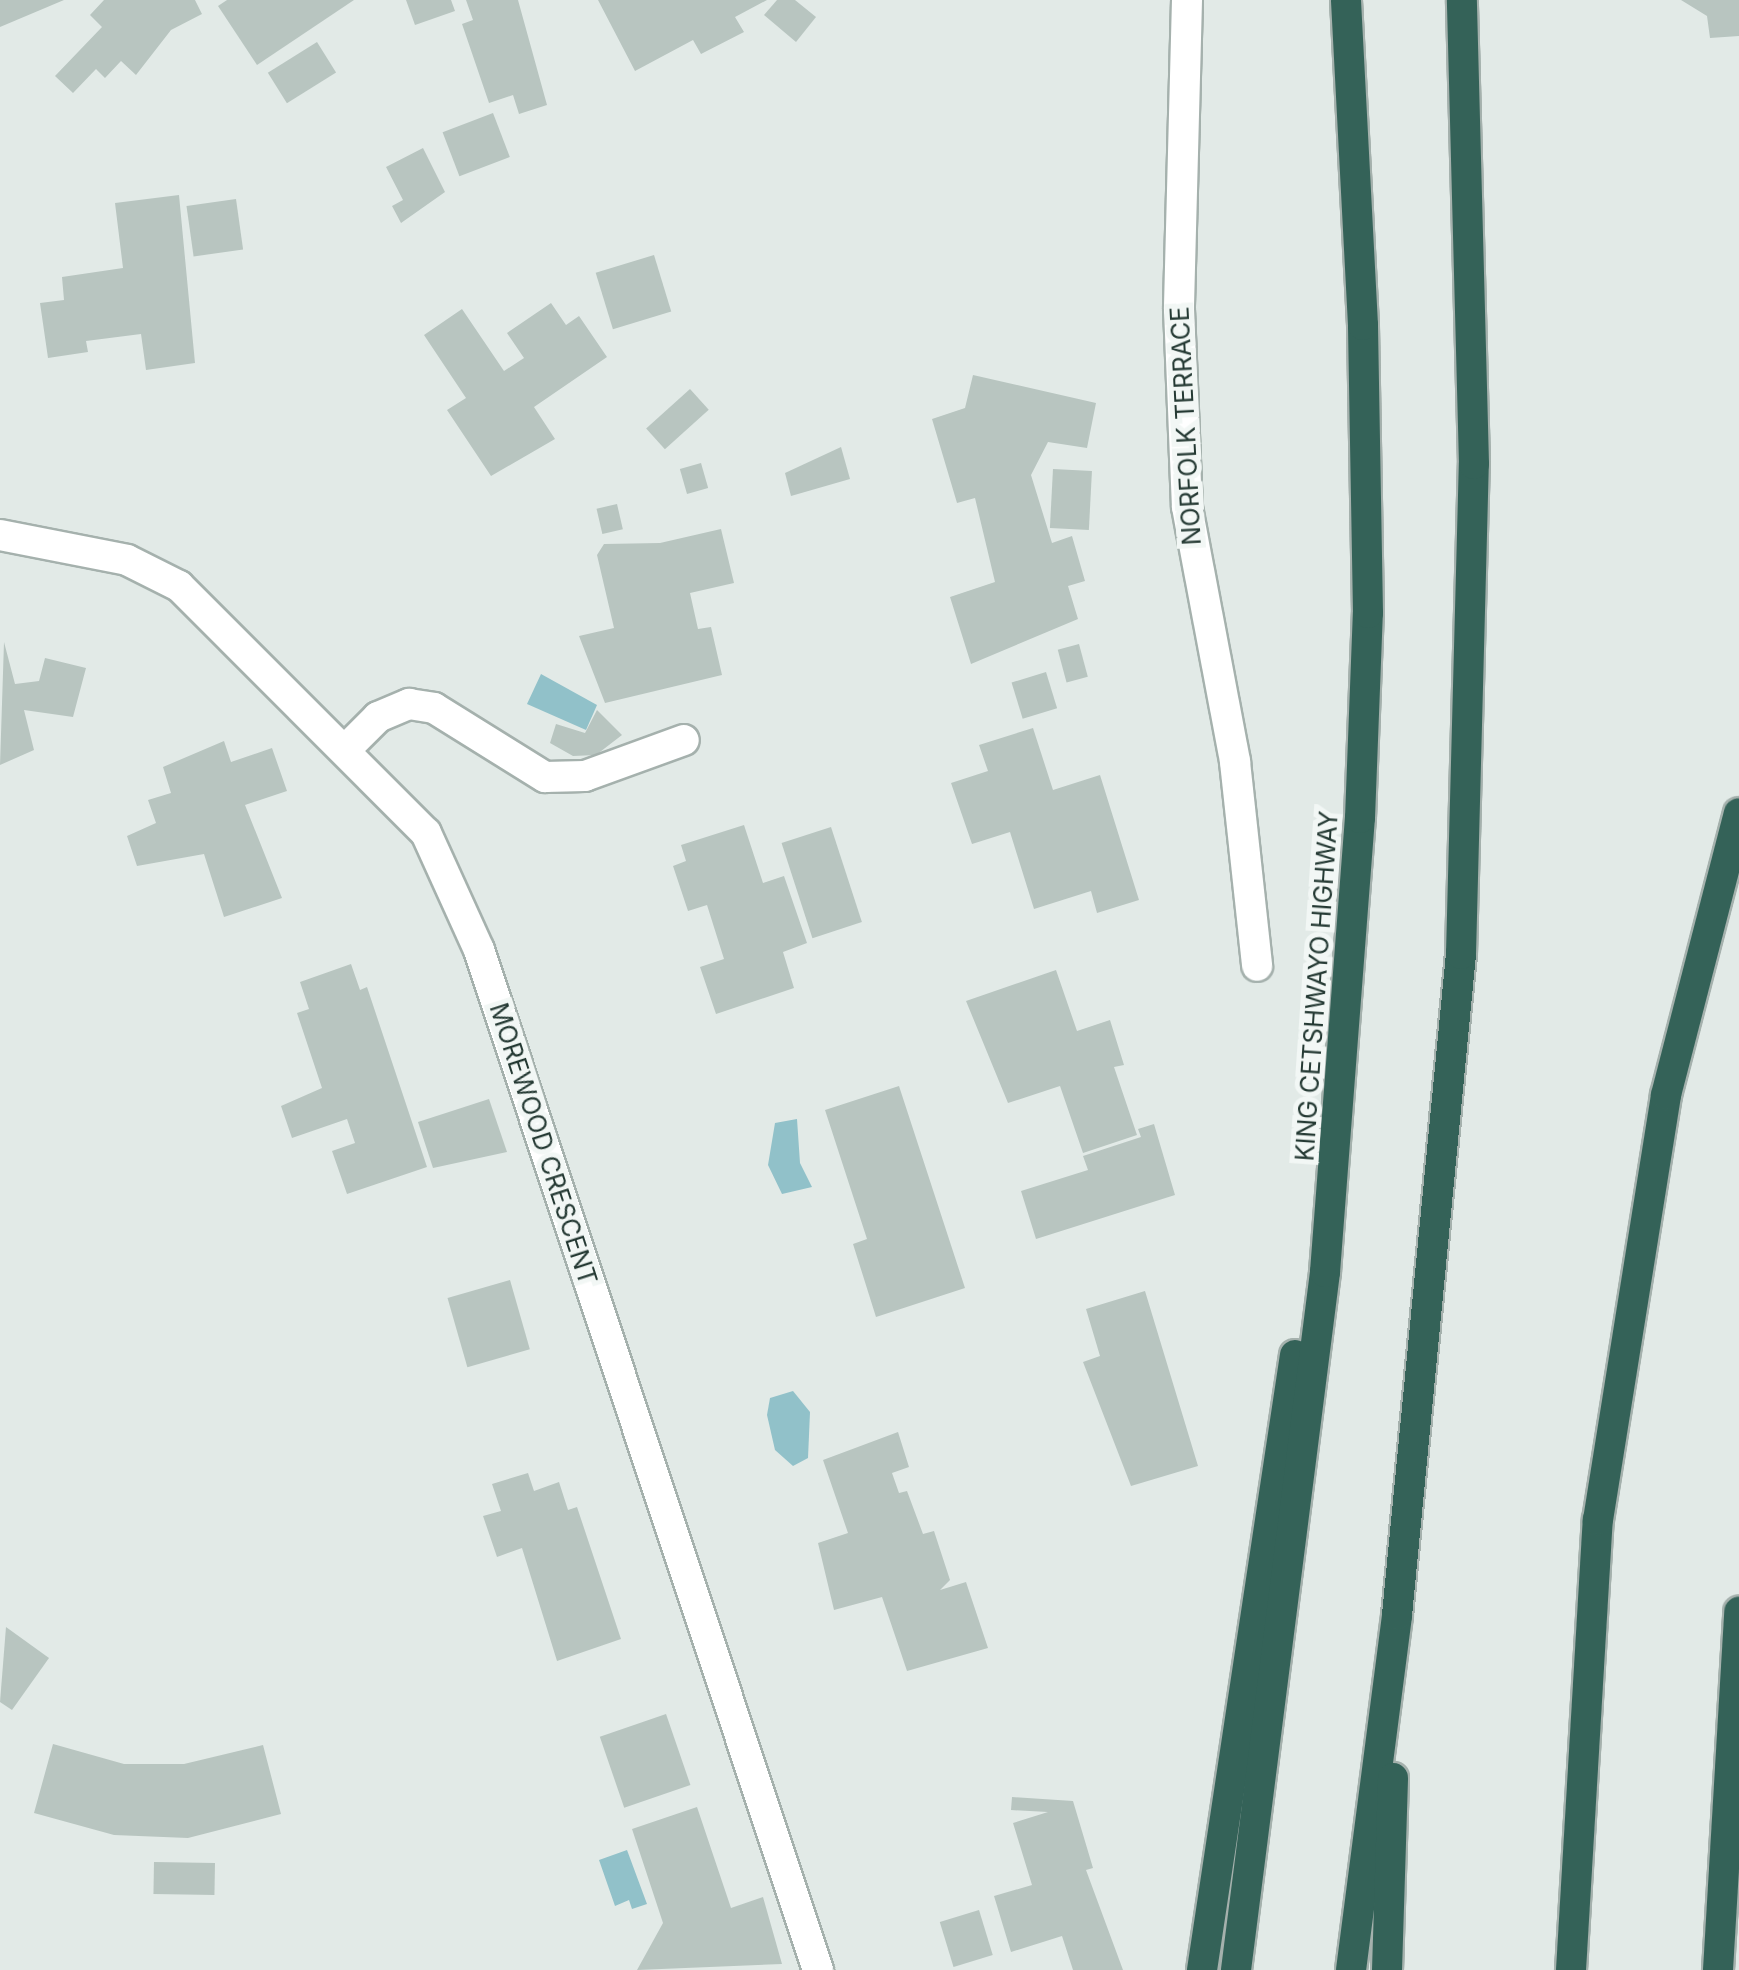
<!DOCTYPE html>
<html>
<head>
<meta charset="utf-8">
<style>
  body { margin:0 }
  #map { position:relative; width:1739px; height:1970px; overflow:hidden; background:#e2eae7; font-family:Inter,sans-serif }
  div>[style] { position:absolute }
  .water>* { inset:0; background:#91c1c9 }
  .building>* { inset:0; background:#b8c5c0; transform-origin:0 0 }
  .roads { filter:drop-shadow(2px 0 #a5b1ad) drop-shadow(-2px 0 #a5b1ad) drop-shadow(0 2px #a5b1ad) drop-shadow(0 -2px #a5b1ad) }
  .minor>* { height:30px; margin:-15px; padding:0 15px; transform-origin:15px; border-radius:15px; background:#fff }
  .highway>* { height:30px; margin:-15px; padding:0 15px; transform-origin:15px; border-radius:15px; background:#346258 }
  span { translate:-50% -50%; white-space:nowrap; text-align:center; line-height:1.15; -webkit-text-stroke:10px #f2f7f5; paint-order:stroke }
  .street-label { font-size:25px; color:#243933 }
</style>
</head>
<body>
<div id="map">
  <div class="water">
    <i style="clip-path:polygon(541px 674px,597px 705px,586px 730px,527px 704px)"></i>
    <i style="clip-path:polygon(797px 1119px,800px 1163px,812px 1187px,782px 1194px,768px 1165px,775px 1123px)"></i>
    <i style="clip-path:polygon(793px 1391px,810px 1412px,808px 1458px,793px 1466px,775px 1450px,767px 1415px,770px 1398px)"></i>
    <i style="clip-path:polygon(627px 1850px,647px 1904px,632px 1909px,629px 1900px,615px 1906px,599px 1860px)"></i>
  </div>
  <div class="building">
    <i style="clip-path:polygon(0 0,64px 0,0 27px)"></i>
    <i style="clip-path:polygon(104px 0,195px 0,202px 14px,171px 30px,136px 75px,121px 61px,105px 78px,96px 69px,73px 93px,55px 76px,102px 27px,90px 15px)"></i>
    <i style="clip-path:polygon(227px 0,354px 0,257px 65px,218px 6px)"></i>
    <i style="clip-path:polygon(406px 0,451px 0,455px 11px,415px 25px)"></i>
    <i style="clip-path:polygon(466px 0,518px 0,547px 105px,519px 114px,513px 95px,489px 103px,462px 24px,473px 20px)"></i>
    <i style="clip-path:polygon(598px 0,767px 0,735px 17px,744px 32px,701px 54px,693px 40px,635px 71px)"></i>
    <i style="clip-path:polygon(777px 0,795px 0,816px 17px,796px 42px,764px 15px)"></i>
    <i style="clip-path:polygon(1681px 0,1739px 0,1739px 36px,1710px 38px,1707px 16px)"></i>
    <i style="left:317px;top:42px;width:36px;height:58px;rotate:58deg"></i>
    <i style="left:493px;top:113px;width:47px;height:54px;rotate:69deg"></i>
    <i style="clip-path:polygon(423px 148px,445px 192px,401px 223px,392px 206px,403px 200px,386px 167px)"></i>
    <i style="clip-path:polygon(179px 195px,195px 363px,146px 370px,141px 334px,86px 341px,88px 352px,48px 358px,40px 303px,64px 300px,62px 277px,123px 268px,115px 203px)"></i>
    <i style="left:236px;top:199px;width:51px;height:50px;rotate:82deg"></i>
    <i style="left:654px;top:255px;width:59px;height:61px;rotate:73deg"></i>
    <i style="clip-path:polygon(551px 303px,566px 325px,579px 316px,607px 357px,534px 407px,555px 439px,491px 476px,447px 410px,466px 398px,424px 335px,462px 309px,504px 371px,524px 358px,507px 333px)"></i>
    <i style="clip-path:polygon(973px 375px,1096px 403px,1087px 448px,1048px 442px,1031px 475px,1052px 543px,1072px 536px,1085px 581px,1068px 586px,1078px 619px,971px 664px,950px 597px,995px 582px,975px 498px,957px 503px,932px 419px,965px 408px)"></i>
    <i style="left:690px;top:389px;width:28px;height:59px;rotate:48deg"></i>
    <i style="clip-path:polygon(841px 447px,850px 479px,791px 496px,785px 473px)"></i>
    <i style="left:701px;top:463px;width:26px;height:22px;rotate:74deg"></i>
    <i style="left:1053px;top:469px;width:39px;height:59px;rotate:3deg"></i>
    <i style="left:617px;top:504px;width:26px;height:21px;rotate:77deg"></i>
    <i style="clip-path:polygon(721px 529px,734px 583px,690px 593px,698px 629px,711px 627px,722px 675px,605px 703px,579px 636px,614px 628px,597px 555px,604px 544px,660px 543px)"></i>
    <i style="clip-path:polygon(4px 642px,15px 684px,39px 681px,45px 658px,86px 668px,73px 717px,24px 710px,34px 750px,0 765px)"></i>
    <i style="left:1079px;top:644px;width:34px;height:22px;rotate:75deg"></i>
    <i style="left:1046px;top:672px;width:38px;height:36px;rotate:73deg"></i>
    <i style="clip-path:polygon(597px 710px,622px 735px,596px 755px,573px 756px,550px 743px,556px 724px,585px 733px)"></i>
    <i style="clip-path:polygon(1033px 728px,1053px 790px,1100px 775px,1139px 900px,1097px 913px,1091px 891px,1034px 909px,1010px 832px,972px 844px,951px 783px,988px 771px,979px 745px)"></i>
    <i style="clip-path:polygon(224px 741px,231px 762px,272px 748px,287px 791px,245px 805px,282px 898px,224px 917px,204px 854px,137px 866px,127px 836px,156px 823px,148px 800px,171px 793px,163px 767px)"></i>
    <i style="clip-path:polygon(744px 825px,763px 883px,784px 876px,807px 943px,783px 952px,794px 988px,716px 1014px,700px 967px,724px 959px,707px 905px,688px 911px,673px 866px,686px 861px,681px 845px)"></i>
    <i style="left:831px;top:827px;width:100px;height:52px;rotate:72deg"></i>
    <i style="clip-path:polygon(351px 964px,360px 990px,367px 987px,427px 1167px,347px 1194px,332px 1151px,355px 1143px,347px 1119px,292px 1138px,281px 1106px,322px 1088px,297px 1013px,309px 1009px,300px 982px)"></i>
    <i style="clip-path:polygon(1056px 970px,1077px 1031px,1110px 1020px,1124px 1065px,1114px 1067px,1137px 1135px,1083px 1153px,1060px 1086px,1008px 1103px,966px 1001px)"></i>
    <i style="clip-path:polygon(899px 1086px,965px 1288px,876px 1317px,853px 1244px,867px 1239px,825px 1110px)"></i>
    <i style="clip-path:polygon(489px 1099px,507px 1152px,433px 1168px,418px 1122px)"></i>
    <i style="clip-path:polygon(1154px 1124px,1175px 1195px,1036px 1239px,1021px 1191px,1088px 1170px,1083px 1156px,1141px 1137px,1138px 1129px)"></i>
    <i style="left:510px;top:1280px;width:72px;height:65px;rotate:74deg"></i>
    <i style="clip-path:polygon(1145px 1291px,1198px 1466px,1131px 1486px,1083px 1362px,1100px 1356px,1086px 1309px)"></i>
    <i style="clip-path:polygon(898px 1432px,909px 1467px,892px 1473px,899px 1493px,907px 1491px,923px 1534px,934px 1531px,950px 1580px,940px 1590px,966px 1582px,988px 1648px,907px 1671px,882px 1597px,834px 1610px,818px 1543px,848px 1533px,823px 1460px)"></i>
    <i style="clip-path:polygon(528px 1473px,534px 1491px,559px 1482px,568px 1510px,577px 1507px,621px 1639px,557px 1661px,522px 1548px,497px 1557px,483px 1516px,501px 1511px,492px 1484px)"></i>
    <i style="clip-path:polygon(6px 1627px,49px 1658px,12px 1710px,0 1702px)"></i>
    <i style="left:666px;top:1714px;width:75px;height:70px;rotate:71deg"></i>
    <i style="clip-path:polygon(53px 1744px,124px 1764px,184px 1764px,263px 1745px,281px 1814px,188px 1838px,114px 1835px,34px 1813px)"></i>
    <i style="clip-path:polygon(1012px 1797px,1073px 1801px,1093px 1868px,1086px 1870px,1123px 1970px,1073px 1970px,1062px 1936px,1011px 1952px,994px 1896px,1032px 1885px,1013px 1823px,1048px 1812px,1011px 1810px)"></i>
    <i style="clip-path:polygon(697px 1807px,731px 1908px,763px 1897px,782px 1964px,637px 1970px,663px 1923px,632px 1829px)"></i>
    <i style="left:154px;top:1862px;width:61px;height:32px;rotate:1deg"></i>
    <i style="left:979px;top:1910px;width:47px;height:41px;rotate:73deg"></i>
  </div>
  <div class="roads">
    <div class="minor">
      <i style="left:1187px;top:0;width:309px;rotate:91.5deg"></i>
      <i style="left:1179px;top:309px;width:198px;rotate:87.7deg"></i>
      <i style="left:1187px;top:507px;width:259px;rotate:79.3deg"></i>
      <i style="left:1235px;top:762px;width:205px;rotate:83.8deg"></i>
      <i style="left:0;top:535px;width:129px;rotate:11.1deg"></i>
      <i style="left:127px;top:560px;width:58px;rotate:26.6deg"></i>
      <i style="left:179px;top:586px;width:349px;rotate:45deg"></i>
      <i style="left:426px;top:833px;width:128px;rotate:65.6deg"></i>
      <i style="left:479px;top:950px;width:1075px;rotate:71.62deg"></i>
      <i style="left:348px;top:747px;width:42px;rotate:-45deg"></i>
      <i style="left:378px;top:717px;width:34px;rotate:-23deg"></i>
      <i style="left:409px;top:704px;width:25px;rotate:9deg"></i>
      <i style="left:434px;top:708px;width:131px;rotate:31.9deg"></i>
      <i style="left:545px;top:777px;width:40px;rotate:-1.4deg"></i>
      <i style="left:585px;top:776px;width:105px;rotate:-20deg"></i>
    </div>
    <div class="highway">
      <i style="left:1202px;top:1970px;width:622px;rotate:-81.4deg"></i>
      <i style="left:1236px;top:1970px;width:704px;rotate:-82.73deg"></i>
      <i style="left:1325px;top:1272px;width:455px;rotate:-85.6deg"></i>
      <i style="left:1360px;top:818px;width:205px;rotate:-87.8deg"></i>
      <i style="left:1368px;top:613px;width:288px;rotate:-91deg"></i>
      <i style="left:1363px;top:325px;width:325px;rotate:-93deg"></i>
      <i style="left:1351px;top:1970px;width:358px;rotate:-82.6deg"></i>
      <i style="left:1397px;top:1615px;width:664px;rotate:-84.47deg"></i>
      <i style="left:1461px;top:954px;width:490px;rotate:-88.5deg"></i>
      <i style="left:1474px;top:464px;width:464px;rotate:-91.5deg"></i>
      <i style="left:1387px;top:1970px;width:192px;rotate:-88.2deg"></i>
      <i style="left:1571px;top:1970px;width:451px;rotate:-86.6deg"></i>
      <i style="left:1598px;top:1520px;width:430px;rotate:-80.9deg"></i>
      <i style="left:1666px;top:1095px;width:291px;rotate:-75.5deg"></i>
      <i style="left:1718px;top:1970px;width:359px;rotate:-86.6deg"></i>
    </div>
  </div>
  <div class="street-label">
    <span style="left:1186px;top:426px;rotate:-93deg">NORFOLK TERRACE</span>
    <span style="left:1317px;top:986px;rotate:-86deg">KING CETSHWAYO HIGHWAY</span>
    <span style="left:543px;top:1144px;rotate:72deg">MOREWOOD CRESCENT</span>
  </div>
</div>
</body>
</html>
